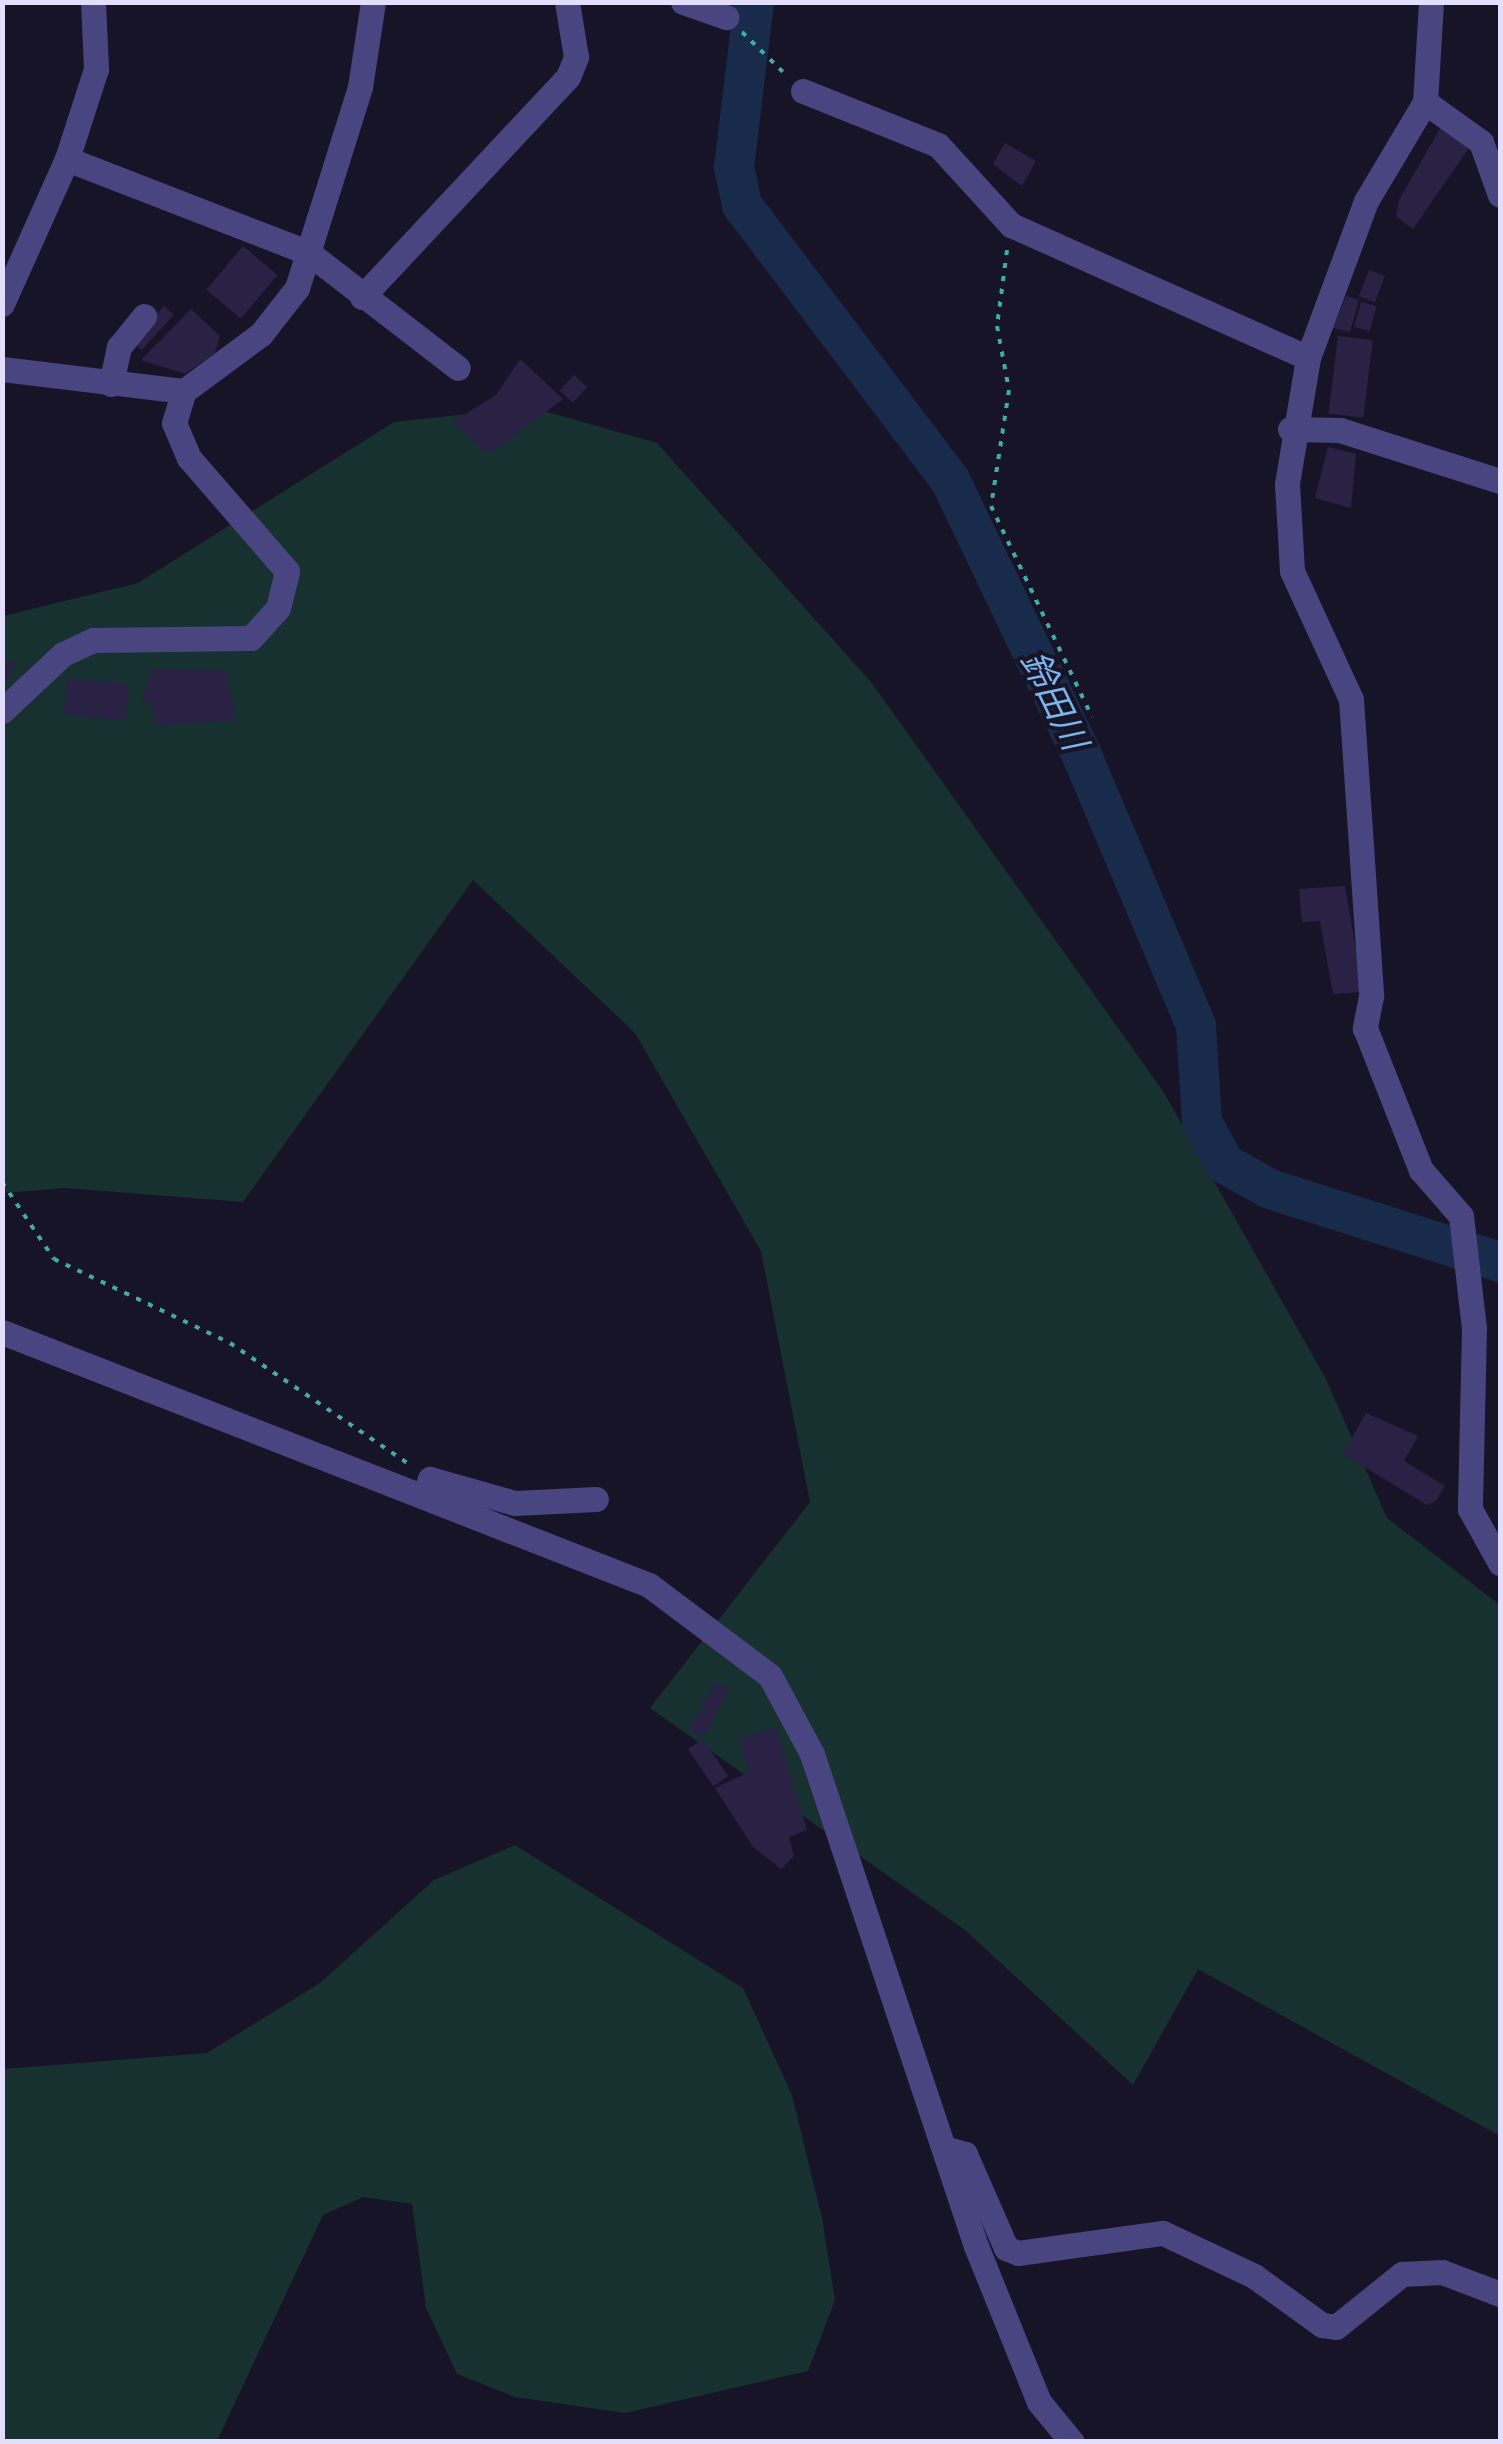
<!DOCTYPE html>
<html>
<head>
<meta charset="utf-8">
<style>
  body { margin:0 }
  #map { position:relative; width:1503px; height:2444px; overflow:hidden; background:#171427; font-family:"PT Sans","Noto Sans JP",sans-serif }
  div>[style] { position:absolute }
  .green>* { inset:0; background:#173030 }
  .river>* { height:40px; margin:-20px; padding:0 20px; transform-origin:20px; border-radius:20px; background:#182b4b }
  .building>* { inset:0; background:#2a2245; transform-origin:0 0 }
  .path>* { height:4px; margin-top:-2px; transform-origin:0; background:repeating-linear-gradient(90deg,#41aca7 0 5px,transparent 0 13px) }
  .minor>* { height:25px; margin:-12.5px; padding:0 12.5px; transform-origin:12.5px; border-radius:12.5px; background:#484580 }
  span { translate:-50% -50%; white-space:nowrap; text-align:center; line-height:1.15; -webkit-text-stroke:8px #171427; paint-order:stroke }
  .water-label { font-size:35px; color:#7ab5ed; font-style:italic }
  .frame { position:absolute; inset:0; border:5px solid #e2defb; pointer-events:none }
</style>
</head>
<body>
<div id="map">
  <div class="green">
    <i style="clip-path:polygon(530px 407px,657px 443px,871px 682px,1163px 1091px,1326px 1379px,1387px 1518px,1500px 1605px,1500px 2136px,1198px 1969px,1133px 2085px,965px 1930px,650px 1708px,810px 1502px,761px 1251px,635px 1033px,473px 880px,243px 1202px,65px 1188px,3px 1193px,3px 616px,138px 583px,394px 422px)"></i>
    <i style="clip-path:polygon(515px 1845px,743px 1988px,792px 2095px,822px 2218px,835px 2300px,808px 2371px,625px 2413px,515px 2397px,457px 2374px,426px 2308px,412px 2204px,363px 2197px,323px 2215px,217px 2441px,3px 2441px,3px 2069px,207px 2053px,320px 1983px,434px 1880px)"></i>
  </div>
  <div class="river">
    <i style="left:754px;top:2px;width:166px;rotate:96.9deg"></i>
    <i style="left:734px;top:167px;width:39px;rotate:78deg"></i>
    <i style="left:742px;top:205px;width:345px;rotate:52.9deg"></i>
    <i style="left:950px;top:480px;width:308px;rotate:64.4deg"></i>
    <i style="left:1083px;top:758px;width:291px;rotate:67.1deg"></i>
    <i style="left:1196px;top:1026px;width:96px;rotate:86.4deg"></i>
    <i style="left:1202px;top:1122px;width:48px;rotate:61.3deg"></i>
    <i style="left:1225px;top:1164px;width:51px;rotate:29.1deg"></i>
    <i style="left:1270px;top:1189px;width:241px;rotate:17.6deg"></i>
  </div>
  <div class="building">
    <i style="clip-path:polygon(1442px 125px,1471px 145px,1413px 229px,1396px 216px,1399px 200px)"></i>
    <i style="clip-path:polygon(1005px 143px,1036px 161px,1022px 186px,993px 164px)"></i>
    <i style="left:243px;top:246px;width:45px;height:57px;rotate:40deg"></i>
    <i style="left:1369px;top:270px;width:17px;height:28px;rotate:21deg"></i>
    <i style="clip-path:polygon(1346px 296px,1359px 300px,1350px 332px,1333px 328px)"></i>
    <i style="left:1361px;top:302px;width:16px;height:26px;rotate:15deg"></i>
    <i style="left:164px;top:306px;width:13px;height:48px;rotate:42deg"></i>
    <i style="clip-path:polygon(191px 309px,220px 336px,215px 353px,185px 374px,141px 360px)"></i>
    <i style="left:1338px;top:336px;width:35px;height:78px;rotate:7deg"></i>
    <i style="clip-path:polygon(520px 359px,563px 399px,489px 455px,453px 422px,496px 395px)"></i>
    <i style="left:574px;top:375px;width:18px;height:21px;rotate:43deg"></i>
    <i style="clip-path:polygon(1328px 447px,1356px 454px,1351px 508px,1315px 498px)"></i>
    <i style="clip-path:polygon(2px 661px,16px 662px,2px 695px)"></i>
    <i style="clip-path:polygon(152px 669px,227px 671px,236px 720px,156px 726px,151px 702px,141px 702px)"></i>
    <i style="left:67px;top:678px;width:62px;height:37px;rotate:5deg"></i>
    <i style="clip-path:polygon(1345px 886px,1363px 992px,1333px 994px,1320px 921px,1302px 922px,1299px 889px)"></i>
    <i style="clip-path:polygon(1366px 1413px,1418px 1436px,1404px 1461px,1445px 1486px,1436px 1501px,1427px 1505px,1343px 1454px)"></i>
    <i style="left:716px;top:1682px;width:16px;height:55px;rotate:30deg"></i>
    <i style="clip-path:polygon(776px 1727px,807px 1830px,789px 1837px,794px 1856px,781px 1869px,753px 1847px,715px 1788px,749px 1772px,739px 1738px)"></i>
    <i style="left:703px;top:1739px;width:45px;height:18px;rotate:56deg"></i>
  </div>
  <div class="path">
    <i style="left:742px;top:32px;width:60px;rotate:44.3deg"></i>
    <i style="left:1007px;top:250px;width:77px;rotate:97.5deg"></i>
    <i style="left:997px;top:326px;width:65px;rotate:79.4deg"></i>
    <i style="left:1009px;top:390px;width:117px;rotate:98.8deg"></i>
    <i style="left:991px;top:506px;width:234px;rotate:64.4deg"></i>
    <i style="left:2px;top:1182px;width:93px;rotate:56deg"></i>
    <i style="left:54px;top:1259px;width:195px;rotate:25.5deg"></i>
    <i style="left:230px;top:1343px;width:217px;rotate:34.1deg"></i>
  </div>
  <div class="minor">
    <i style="left:93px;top:2px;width:67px;rotate:87.4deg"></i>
    <i style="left:96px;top:69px;width:95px;rotate:107.9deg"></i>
    <i style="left:67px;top:159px;width:260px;rotate:21.2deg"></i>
    <i style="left:309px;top:253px;width:188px;rotate:37.7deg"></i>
    <i style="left:683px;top:2px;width:46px;rotate:19.2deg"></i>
    <i style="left:1431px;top:2px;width:100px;rotate:93.4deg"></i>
    <i style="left:1425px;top:102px;width:115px;rotate:120.8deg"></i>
    <i style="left:1366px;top:201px;width:167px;rotate:110.3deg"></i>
    <i style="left:1308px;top:358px;width:128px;rotate:99.5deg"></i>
    <i style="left:1287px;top:484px;width:87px;rotate:86.7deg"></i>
    <i style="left:1292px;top:571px;width:141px;rotate:65.3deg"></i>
    <i style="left:1351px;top:699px;width:298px;rotate:86.1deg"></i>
    <i style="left:1371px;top:996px;width:33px;rotate:101deg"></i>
    <i style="left:1365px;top:1028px;width:153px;rotate:68.5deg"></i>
    <i style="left:1421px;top:1170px;width:61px;rotate:49deg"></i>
    <i style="left:1461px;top:1216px;width:113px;rotate:83.4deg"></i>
    <i style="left:1474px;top:1328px;width:181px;rotate:91.3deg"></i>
    <i style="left:1470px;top:1509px;width:62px;rotate:60.9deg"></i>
    <i style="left:803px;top:91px;width:145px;rotate:21.8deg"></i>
    <i style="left:938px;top:145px;width:108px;rotate:47.6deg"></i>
    <i style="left:1011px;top:225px;width:325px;rotate:24.1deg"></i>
    <i style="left:1425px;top:102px;width:69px;rotate:35.5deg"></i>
    <i style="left:1481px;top:142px;width:56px;rotate:70.3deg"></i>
    <i style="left:362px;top:297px;width:301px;rotate:-46.9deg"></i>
    <i style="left:568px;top:77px;width:22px;rotate:-68deg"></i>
    <i style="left:576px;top:57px;width:56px;rotate:-99.3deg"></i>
    <i style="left:2px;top:304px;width:159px;rotate:-65.9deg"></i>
    <i style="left:2px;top:369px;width:184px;rotate:6.9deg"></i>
    <i style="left:111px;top:384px;width:38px;rotate:-78deg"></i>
    <i style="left:119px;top:347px;width:40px;rotate:-51deg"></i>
    <i style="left:1290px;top:429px;width:50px;rotate:1.1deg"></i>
    <i style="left:1340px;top:430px;width:168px;rotate:17.7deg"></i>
    <i style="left:2px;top:711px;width:83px;rotate:-43.1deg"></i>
    <i style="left:63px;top:654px;width:33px;rotate:-25deg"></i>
    <i style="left:93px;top:640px;width:158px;rotate:-0.7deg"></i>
    <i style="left:251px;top:638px;width:40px;rotate:-48deg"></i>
    <i style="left:278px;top:608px;width:38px;rotate:-76deg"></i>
    <i style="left:287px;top:571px;width:150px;rotate:-130.9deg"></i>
    <i style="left:189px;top:458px;width:38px;rotate:-113deg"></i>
    <i style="left:174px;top:423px;width:34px;rotate:-73deg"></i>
    <i style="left:184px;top:391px;width:96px;rotate:-36.5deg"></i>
    <i style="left:261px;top:334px;width:58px;rotate:-52deg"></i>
    <i style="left:297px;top:288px;width:211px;rotate:-72.6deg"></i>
    <i style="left:360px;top:87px;width:86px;rotate:-81.3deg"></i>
    <i style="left:2px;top:1332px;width:695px;rotate:21.36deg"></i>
    <i style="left:649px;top:1585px;width:151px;rotate:36.9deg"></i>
    <i style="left:770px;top:1676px;width:89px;rotate:61.7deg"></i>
    <i style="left:812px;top:1754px;width:519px;rotate:71.57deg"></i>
    <i style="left:976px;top:2246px;width:168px;rotate:68deg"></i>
    <i style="left:1039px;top:2402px;width:52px;rotate:50.5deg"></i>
    <i style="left:425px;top:1495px;width:17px;rotate:-73deg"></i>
    <i style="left:430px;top:1479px;width:88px;rotate:15.8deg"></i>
    <i style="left:515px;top:1503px;width:81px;rotate:-2.8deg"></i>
    <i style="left:944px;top:2148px;width:22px;rotate:16deg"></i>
    <i style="left:965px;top:2154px;width:103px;rotate:66.4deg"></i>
    <i style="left:1006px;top:2248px;width:13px;rotate:23deg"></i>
    <i style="left:1018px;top:2253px;width:146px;rotate:-7.9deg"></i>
    <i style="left:1163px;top:2233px;width:101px;rotate:25.3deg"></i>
    <i style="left:1254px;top:2276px;width:84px;rotate:35.8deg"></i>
    <i style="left:1322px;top:2325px;width:14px;rotate:8deg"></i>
    <i style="left:1336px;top:2327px;width:85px;rotate:-38.8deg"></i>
    <i style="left:1402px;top:2274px;width:40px;rotate:-2.9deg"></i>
    <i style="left:1442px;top:2272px;width:62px;rotate:20.8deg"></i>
  </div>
  <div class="water-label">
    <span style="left:1055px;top:700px;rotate:64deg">鈴田川</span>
  </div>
  <div class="frame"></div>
</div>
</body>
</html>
